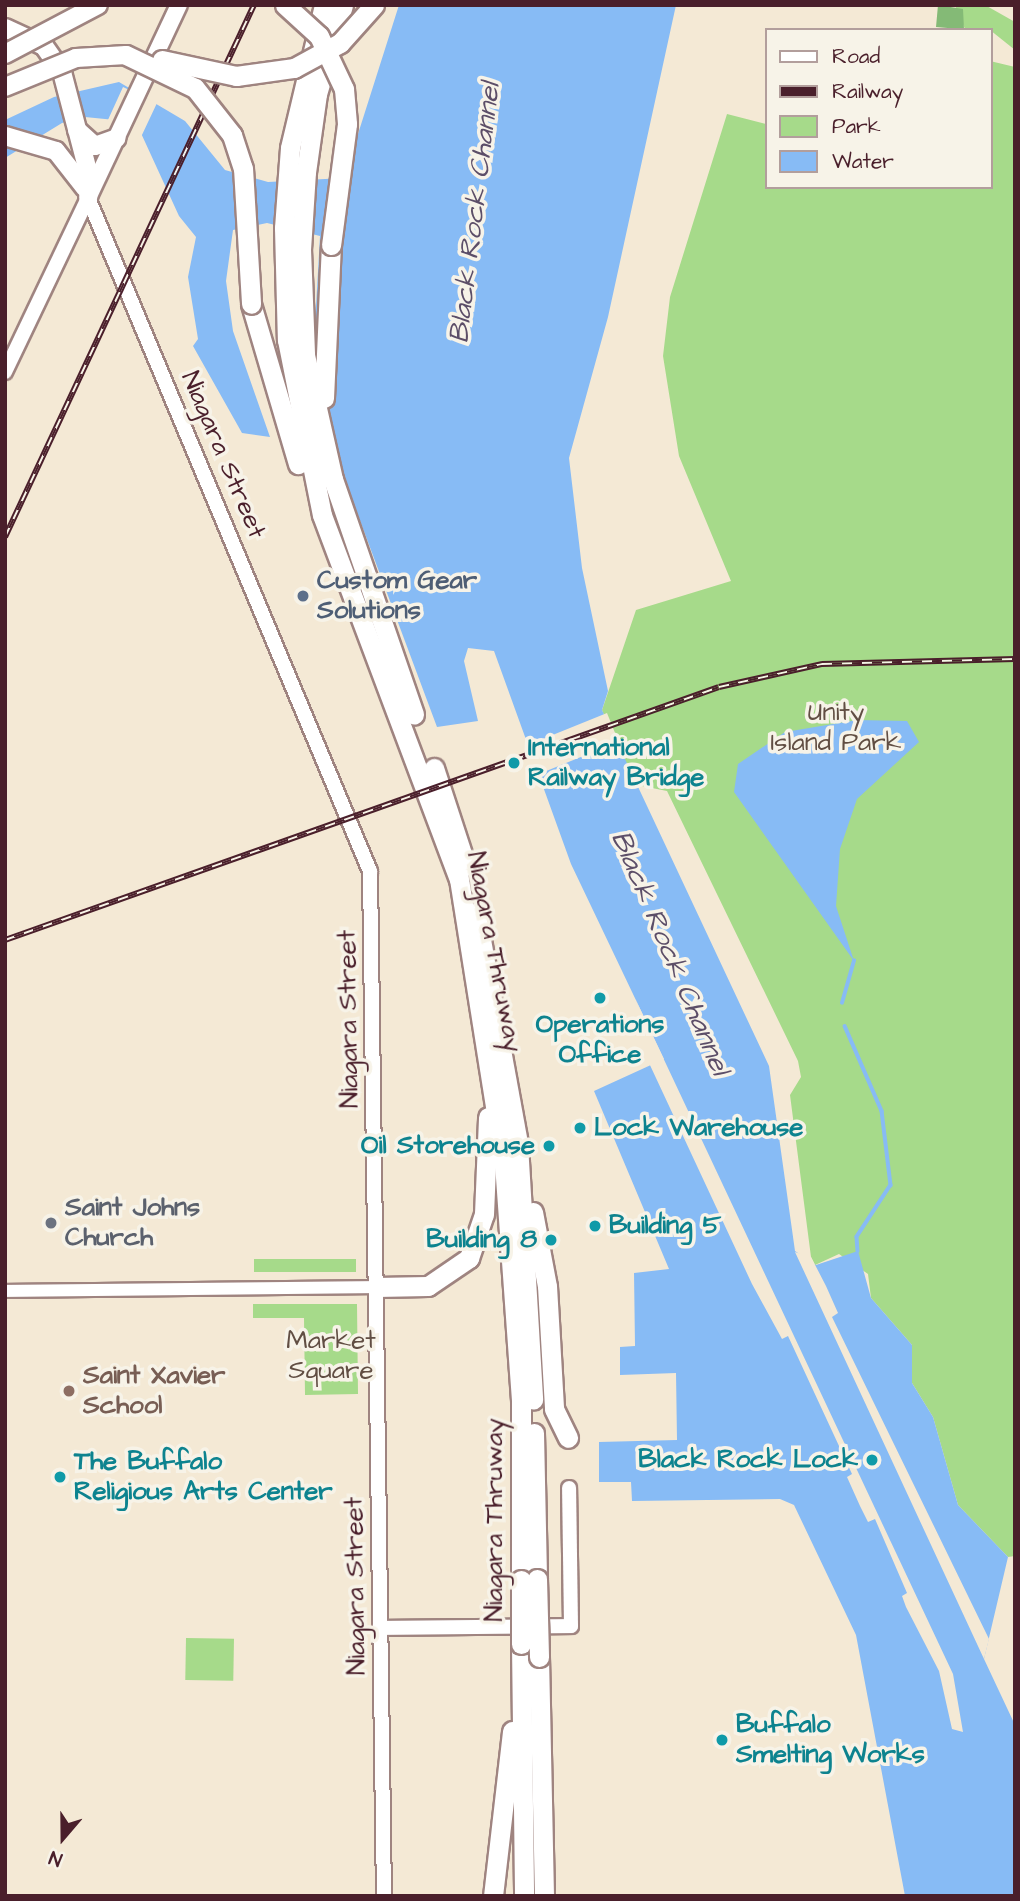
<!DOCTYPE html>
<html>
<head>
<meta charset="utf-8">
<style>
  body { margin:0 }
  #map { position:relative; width:1020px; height:1901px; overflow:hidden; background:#f4e9d5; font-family:"Architects Daughter",sans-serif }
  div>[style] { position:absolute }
  .green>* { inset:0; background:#a6da8a; transform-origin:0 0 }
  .forest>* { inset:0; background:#84ba76 }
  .water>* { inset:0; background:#87bbf5 }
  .pier>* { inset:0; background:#f4e9d5; transform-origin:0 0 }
  .stream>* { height:3.5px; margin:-1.75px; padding:0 1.75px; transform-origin:1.75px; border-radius:1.75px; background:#87bbf5 }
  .roads { filter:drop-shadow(2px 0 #9f8480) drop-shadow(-2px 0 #9f8480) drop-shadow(0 2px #9f8480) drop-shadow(0 -2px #9f8480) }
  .tertiary>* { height:12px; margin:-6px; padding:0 6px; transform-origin:6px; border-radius:6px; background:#fff }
  .secondary>* { height:14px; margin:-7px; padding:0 7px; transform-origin:7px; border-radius:7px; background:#fff }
  .primary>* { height:16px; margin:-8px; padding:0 8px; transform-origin:8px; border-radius:8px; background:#fff }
  .trunk>* { height:18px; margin:-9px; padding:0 9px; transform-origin:9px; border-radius:9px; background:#fff }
  .motorway>* { height:19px; margin:-9.5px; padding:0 9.5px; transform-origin:9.5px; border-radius:9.5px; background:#fff }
  .rail>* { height:6px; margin-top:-3px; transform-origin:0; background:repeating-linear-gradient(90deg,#f7f3e8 0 10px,#4a1f2b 0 20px); box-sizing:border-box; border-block:2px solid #4a1f2b }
  .bridges { filter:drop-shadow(2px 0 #9f8480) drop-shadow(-2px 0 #9f8480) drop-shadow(0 2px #9f8480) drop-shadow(0 -2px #9f8480) }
  .trunk-bridge>* { height:18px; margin:-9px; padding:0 9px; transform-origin:9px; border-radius:9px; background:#fff }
  .motorway-bridge>* { height:19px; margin:-9.5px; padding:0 9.5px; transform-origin:9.5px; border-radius:9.5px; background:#fff }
  .dots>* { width:19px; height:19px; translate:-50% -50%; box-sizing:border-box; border:4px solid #f7f3e8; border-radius:50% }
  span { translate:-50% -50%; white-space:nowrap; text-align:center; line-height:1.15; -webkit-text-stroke:7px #f7f3e8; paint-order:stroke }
  .street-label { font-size:26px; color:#4a1f2b }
  .service-label { font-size:26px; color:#4e5e75; font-weight:700 }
  .left { translate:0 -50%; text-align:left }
  .park-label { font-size:26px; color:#614e43 }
  .culture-label { font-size:26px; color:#0d838f; font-weight:700 }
  .right { translate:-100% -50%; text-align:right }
  .worship-label { font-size:26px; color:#5b616d; font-weight:700 }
  .education-label { font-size:26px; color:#785e54; font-weight:700 }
  .water-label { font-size:28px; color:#5c4e68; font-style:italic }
  .frame { position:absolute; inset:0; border:7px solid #4a1f2b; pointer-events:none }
  .legend { position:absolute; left:765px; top:28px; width:228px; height:161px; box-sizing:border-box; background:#f7f3e8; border:2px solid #b29e9c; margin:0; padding:9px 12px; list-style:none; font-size:21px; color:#4a1f2b }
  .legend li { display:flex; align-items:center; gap:14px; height:35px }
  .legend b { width:35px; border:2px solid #b29e9c }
  .north { position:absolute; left:28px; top:1803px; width:70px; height:70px; -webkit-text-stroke:5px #f7f3e8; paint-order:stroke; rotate:200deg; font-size:19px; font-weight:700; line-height:28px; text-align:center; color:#4a1f2b }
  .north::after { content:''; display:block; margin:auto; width:24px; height:32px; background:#4a1f2b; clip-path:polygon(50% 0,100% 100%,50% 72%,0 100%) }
</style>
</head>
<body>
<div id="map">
  <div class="green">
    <i style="clip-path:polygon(955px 5px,985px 5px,1015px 22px,1015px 50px,990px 30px,965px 29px)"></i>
    <i style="clip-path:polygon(990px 61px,1015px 67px,1015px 1556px,1008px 1557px,958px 1505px,933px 1417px,912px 1383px,912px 1345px,871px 1298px,868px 1274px,839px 1254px,815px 1265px,811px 1257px,790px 1095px,801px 1077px,798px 1061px,667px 791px,632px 784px,602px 710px,636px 610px,731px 581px,679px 456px,663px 356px,670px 297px,727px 114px,766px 124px,766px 187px,990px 187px)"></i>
    <i style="left:356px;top:1259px;width:13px;height:102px;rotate:90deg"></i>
    <i style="clip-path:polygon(253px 1304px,357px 1304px,358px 1394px,305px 1395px,304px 1318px,253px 1318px)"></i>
    <i style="left:186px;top:1638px;width:48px;height:42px;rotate:1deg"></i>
  </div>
  <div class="forest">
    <i style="clip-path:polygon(938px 5px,963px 9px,964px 29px,971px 30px,936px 27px)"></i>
  </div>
  <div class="water">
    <i style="clip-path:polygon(399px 5px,676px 5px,608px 317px,569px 458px,582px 568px,608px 691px,602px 710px,769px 1066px,795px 1251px,816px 1265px,858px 1251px,871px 1298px,912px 1345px,912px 1383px,933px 1417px,958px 1505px,1008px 1557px,984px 1659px,1015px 1725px,1015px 1896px,905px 1896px,856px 1635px,794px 1505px,780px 1499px,632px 1501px,631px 1482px,599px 1482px,599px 1442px,677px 1440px,676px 1373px,620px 1375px,620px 1347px,635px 1346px,634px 1273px,669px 1269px,594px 1091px,664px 1059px,571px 864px,494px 651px,468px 648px,464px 661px,478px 721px,437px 727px,340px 467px,329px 411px,329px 325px,315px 324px,320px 236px,267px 223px,233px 230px,226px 281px,233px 331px,270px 437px,242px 433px,193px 346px,198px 339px,188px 277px,196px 237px,179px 216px,140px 131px,115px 120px,85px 117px,62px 123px,5px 158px,5px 120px,54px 97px,119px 82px,185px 121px,225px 170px,268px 182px,344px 178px)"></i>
    <i style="clip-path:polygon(857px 720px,907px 721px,919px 742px,857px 799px,840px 849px,836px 906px,854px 961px,734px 792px,738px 764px,785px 732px)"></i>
  </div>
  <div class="pier">
    <i style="clip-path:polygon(123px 87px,157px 103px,141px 137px,115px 120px,107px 122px)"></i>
    <i style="left:607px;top:713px;width:31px;height:88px;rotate:68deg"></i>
    <i style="clip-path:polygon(635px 998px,953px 1674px,963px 1732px,952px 1729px,939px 1671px,906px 1607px,902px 1596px,907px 1593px,875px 1519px,868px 1522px,860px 1506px,847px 1477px,852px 1474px,788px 1336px,782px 1339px,752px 1284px,649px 1063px,660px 1058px)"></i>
    <i style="clip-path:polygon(795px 1252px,811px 1257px,826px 1286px,838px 1313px,832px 1317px,989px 1639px,984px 1659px)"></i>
  </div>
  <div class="stream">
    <i style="left:842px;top:1003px;width:44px;rotate:-74.1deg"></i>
    <i style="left:845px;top:1026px;width:93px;rotate:66.5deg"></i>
    <i style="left:882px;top:1111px;width:75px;rotate:83.1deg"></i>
    <i style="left:891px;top:1185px;width:62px;rotate:123.2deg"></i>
    <i style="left:857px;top:1237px;width:14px;rotate:86deg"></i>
  </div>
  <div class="roads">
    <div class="tertiary">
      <i style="left:5px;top:1291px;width:371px;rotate:-0.6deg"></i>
    </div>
    <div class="secondary">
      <i style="left:88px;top:198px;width:730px;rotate:67.27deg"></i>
      <i style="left:370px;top:871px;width:1025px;rotate:89.22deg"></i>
      <i style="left:5px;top:372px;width:193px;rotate:-64.5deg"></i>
      <i style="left:381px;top:1628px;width:190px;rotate:-0.6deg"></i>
      <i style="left:571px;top:1626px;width:138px;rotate:-90.8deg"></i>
    </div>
    <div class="primary">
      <i style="left:89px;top:196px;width:211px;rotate:-64.8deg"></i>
    </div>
    <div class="trunk">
      <i style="left:5px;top:28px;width:43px;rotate:24.8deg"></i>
      <i style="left:44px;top:46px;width:32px;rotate:55deg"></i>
      <i style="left:62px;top:72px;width:106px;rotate:75.3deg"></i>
      <i style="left:89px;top:175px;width:23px;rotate:92deg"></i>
      <i style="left:77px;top:130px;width:24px;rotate:42deg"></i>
      <i style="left:95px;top:146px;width:23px;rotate:-20deg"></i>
      <i style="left:5px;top:136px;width:53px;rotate:16.4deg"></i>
      <i style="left:56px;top:151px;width:47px;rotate:51.9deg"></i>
    </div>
    <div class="motorway">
      <i style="left:324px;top:5px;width:147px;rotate:103.4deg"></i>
      <i style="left:290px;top:148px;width:80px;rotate:94.3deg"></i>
      <i style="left:284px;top:228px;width:112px;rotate:88.5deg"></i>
      <i style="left:287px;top:340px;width:178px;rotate:78.7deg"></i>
      <i style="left:322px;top:515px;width:389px;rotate:69.4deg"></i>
      <i style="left:459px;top:879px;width:288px;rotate:81deg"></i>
      <i style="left:504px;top:1163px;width:240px;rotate:85.9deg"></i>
      <i style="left:521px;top:1402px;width:178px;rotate:90deg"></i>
      <i style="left:343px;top:5px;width:93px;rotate:106.3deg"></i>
      <i style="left:317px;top:94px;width:79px;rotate:98deg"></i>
      <i style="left:306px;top:172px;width:77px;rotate:93.7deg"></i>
      <i style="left:301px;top:249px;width:106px;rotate:87.8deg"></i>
      <i style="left:305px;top:355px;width:127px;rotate:77.3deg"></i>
      <i style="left:333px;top:479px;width:249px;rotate:71deg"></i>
      <i style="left:251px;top:304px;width:167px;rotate:73.6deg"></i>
      <i style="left:324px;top:398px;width:153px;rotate:-87.4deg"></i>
      <i style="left:434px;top:768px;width:103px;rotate:71.9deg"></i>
      <i style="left:476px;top:912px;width:236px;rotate:79.7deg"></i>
      <i style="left:518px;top:1144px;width:256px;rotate:86.6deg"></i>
      <i style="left:533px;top:1212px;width:75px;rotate:79.3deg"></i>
      <i style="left:547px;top:1286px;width:123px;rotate:86.7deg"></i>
      <i style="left:554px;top:1409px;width:32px;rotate:64deg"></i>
      <i style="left:376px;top:1287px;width:52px;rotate:-1.1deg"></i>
      <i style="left:428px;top:1286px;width:50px;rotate:-34.3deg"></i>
      <i style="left:469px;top:1258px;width:46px;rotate:-71.2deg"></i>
      <i style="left:484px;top:1214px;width:97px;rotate:-87.6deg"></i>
      <i style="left:534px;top:1433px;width:146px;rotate:88.8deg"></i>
      <i style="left:521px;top:1644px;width:252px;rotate:89.3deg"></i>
      <i style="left:539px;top:1657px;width:239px;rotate:88.8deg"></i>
      <i style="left:493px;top:1896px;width:166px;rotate:-83.4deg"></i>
    </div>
  </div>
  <div class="rail">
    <i style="left:5px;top:537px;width:587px;rotate:-64.92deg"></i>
    <i style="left:5px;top:940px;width:757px;rotate:-19.51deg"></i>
    <i style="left:719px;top:687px;width:106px;rotate:-12.6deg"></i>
    <i style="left:822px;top:664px;width:193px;rotate:-1.5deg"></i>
  </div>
  <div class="bridges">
    <div class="trunk-bridge">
      <i style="left:5px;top:54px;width:105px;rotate:-27.8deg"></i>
      <i style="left:5px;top:87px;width:77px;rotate:-22.2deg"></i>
      <i style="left:76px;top:58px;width:50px;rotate:-3.4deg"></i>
    </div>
    <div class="motorway-bridge">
      <i style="left:285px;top:5px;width:46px;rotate:42.4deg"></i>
      <i style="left:319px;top:36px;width:59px;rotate:64.7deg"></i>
      <i style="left:344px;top:89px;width:35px;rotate:85deg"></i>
      <i style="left:347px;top:124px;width:122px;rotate:97.5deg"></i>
      <i style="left:126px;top:55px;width:76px;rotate:25.6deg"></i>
      <i style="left:195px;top:88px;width:60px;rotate:51.8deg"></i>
      <i style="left:232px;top:135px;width:35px;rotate:72deg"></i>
      <i style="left:243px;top:168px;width:136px;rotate:86.6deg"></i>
      <i style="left:162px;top:60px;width:76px;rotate:12.2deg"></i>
      <i style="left:236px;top:76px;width:59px;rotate:-7.9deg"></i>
      <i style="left:294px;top:68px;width:52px;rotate:-28.5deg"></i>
      <i style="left:340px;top:43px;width:51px;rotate:-48.2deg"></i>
      <i style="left:537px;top:1579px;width:78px;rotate:88.5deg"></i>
      <i style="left:521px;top:1580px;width:64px;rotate:90deg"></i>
    </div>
  </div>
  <div class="dots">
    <i style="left:303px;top:596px;background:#5c6f8a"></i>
    <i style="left:514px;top:763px;background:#0f9aa8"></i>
    <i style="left:600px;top:998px;background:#0f9aa8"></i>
    <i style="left:580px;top:1128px;background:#0f9aa8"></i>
    <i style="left:549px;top:1146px;background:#0f9aa8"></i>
    <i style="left:51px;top:1223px;background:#6b7280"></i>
    <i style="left:595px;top:1226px;background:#0f9aa8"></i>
    <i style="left:551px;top:1240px;background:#0f9aa8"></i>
    <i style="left:69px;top:1391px;background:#8d6e63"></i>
    <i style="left:872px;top:1460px;background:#0f9aa8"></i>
    <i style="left:60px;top:1477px;background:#0f9aa8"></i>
    <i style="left:722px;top:1740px;background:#0f9aa8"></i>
  </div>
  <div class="street-label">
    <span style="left:223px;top:455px;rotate:67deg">Niagara Street</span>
    <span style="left:494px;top:952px;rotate:79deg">Niagara Thruway</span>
    <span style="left:349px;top:1019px;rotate:-91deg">Niagara Street</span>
    <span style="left:495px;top:1520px;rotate:-90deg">Niagara Thruway</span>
    <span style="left:356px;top:1586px;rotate:-91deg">Niagara Street</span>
  </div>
  <div class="service-label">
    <span class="left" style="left:317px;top:596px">Custom Gear<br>Solutions</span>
  </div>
  <div class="park-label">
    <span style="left:836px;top:728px">Unity<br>Island Park</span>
    <span style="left:331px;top:1356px">Market<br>Square</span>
  </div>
  <div class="culture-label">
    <span class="left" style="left:528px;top:763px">International<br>Railway Bridge</span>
    <span style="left:600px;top:1040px">Operations<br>Office</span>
    <span class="left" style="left:594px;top:1128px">Lock Warehouse</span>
    <span class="right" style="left:535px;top:1146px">Oil Storehouse</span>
    <span class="left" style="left:609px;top:1226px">Building 5</span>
    <span class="right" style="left:537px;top:1240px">Building 8</span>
    <span class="right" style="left:858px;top:1460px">Black Rock Lock</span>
    <span class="left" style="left:74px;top:1477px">The Buffalo<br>Religious Arts Center</span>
    <span class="left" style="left:736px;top:1740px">Buffalo<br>Smelting Works</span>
  </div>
  <div class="worship-label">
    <span class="left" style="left:65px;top:1223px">Saint Johns<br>Church</span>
  </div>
  <div class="education-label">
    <span class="left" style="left:83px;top:1391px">Saint Xavier<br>School</span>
  </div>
  <div class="water-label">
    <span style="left:475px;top:213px;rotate:-83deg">Black Rock Channel</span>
    <span style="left:670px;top:953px;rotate:67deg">Black Rock Channel</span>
  </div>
  <div class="frame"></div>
  <ul class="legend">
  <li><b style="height:9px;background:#fff"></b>Road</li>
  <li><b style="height:9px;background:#4a1f2b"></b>Railway</li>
  <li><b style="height:19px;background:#a6da8a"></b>Park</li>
  <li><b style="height:19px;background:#87bbf5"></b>Water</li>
  </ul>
  <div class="north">N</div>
</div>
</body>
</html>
